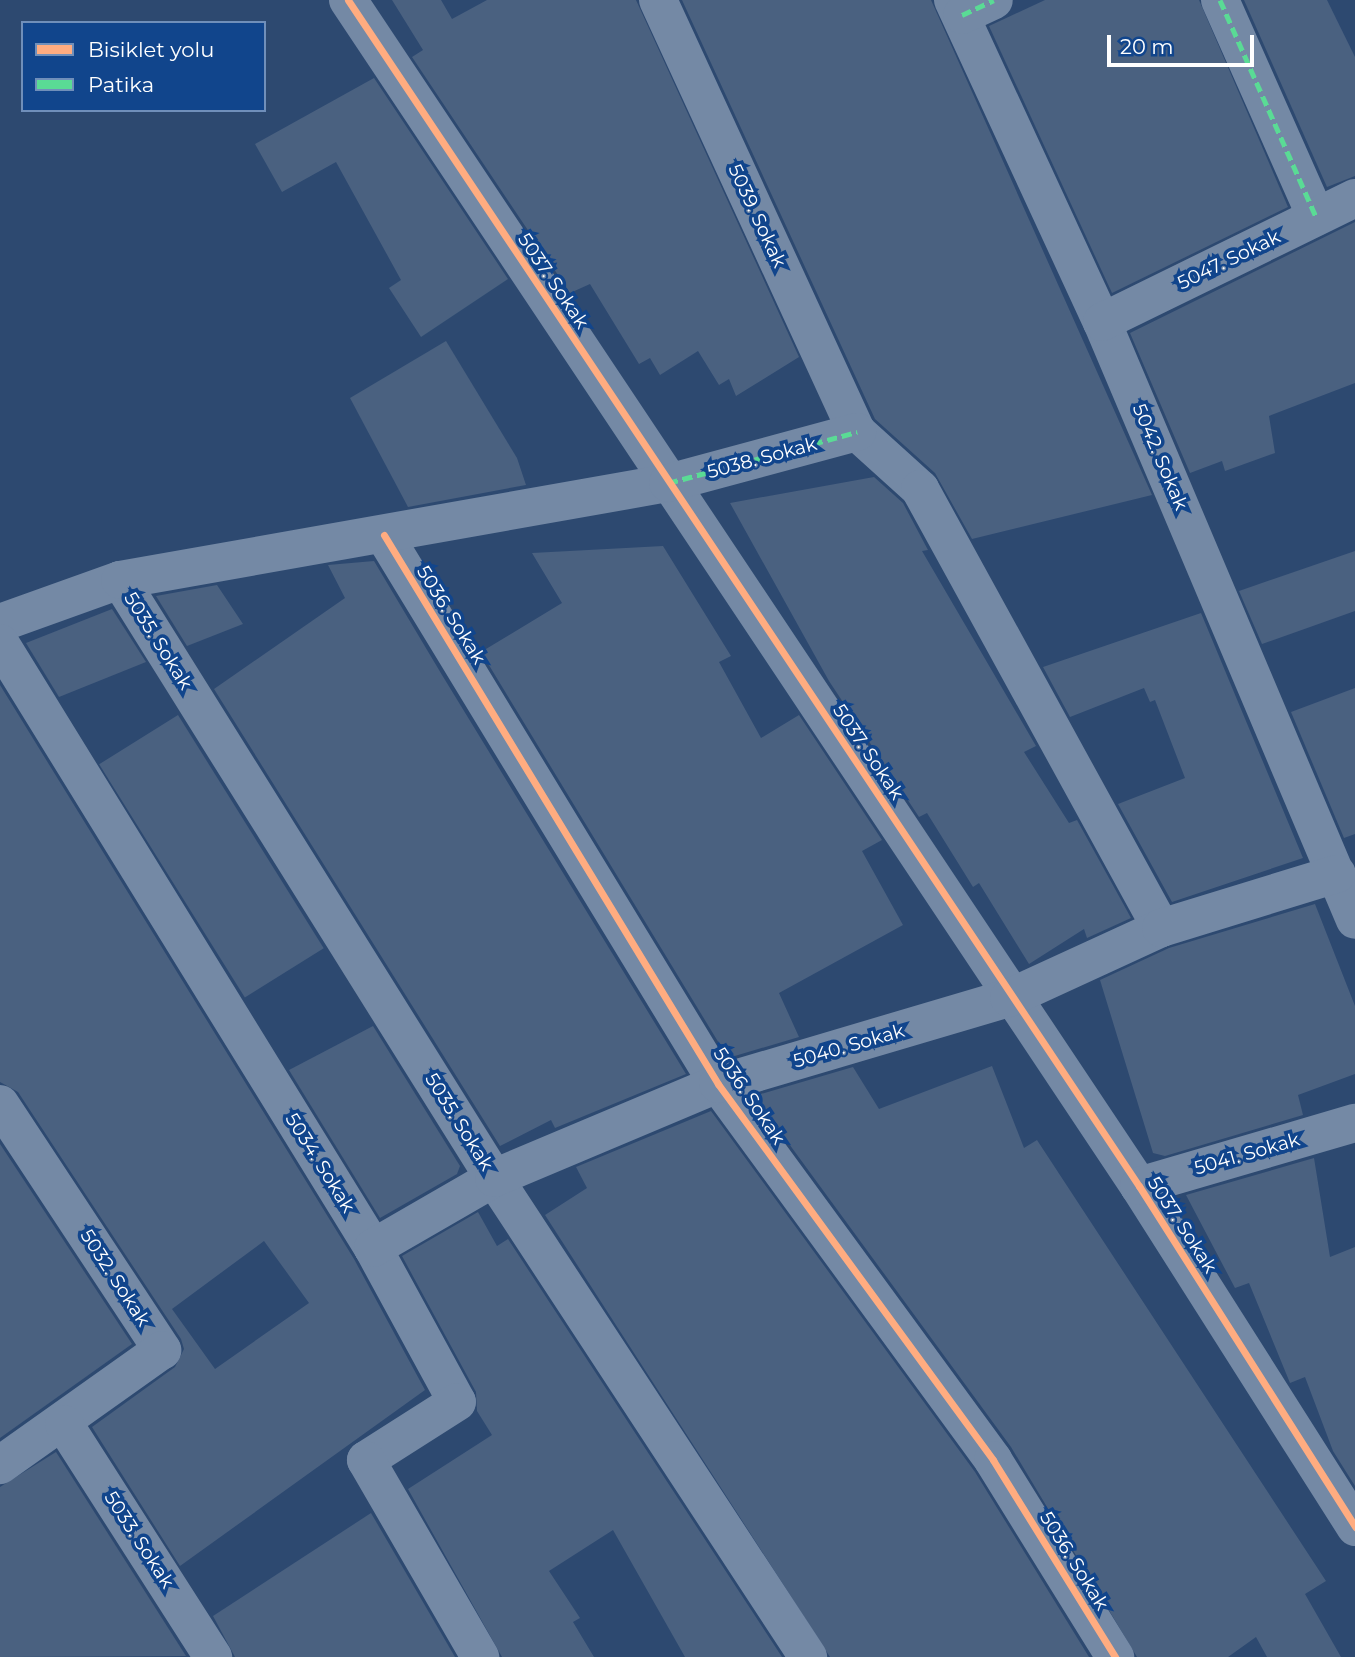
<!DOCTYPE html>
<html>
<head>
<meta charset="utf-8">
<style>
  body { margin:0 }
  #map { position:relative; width:1355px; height:1657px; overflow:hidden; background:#2d4970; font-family:Montserrat,sans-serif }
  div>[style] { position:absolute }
  .building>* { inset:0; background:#4a6180; transform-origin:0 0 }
  .street>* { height:38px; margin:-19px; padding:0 19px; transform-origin:19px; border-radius:19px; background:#7489a5 }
  .quiet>* { height:5px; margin-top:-2.5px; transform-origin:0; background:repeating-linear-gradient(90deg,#5adb95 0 10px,transparent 0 15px) }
  .cycleway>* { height:7px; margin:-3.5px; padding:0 3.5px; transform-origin:3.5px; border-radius:3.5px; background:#ffac80 }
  span { translate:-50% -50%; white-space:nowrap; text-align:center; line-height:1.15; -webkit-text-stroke:7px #11458c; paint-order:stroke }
  .street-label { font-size:19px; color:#fff }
  .legend { position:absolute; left:21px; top:21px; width:245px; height:91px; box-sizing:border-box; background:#11458c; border:2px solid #708fba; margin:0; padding:9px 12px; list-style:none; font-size:21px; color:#fff }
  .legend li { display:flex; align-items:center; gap:14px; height:35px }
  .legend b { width:35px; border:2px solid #708fba }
  .scale { position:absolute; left:1107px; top:35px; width:147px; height:32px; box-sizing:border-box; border:4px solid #fff; border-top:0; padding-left:9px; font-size:21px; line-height:24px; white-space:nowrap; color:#fff; -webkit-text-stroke:5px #11458c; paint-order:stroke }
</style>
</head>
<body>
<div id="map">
  <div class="building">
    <i style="clip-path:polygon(392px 0,441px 0,452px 19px,487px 0,636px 0,799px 357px,736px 396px,729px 379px,719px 385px,698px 351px,660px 375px,650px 358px,639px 364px,590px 284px,570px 293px,412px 57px,423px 50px)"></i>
    <i style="clip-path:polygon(682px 0,931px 0,1152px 495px,972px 539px,935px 473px,875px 419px)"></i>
    <i style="clip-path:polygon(1045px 0,1199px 0,1288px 207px,1112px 293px,989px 26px)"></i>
    <i style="clip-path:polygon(1244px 0,1327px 0,1355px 57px,1355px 176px,1327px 187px)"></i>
    <i style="clip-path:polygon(374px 78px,508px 279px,421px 337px,389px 288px,401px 280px,336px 162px,282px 192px,255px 144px)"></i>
    <i style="clip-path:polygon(1355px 222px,1355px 383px,1269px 416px,1275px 453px,1225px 471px,1222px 461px,1190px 473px,1130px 333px)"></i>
    <i style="clip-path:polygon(446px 341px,517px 458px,526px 485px,408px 507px,350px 398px)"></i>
    <i style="clip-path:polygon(874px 477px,903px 503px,928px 550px,922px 551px,1036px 746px,1024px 752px,1069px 823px,1077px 820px,1131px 918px,1087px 938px,1084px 929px,1029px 964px,979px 883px,973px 887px,927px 813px,919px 817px,829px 681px,730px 503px)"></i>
    <i style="clip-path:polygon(663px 546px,731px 656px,719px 662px,761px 738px,799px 715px,882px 840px,862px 851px,903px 925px,779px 993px,799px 1037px,728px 1058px,481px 652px,562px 603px,532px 553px)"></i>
    <i style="clip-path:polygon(1355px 551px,1355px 611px,1262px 644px,1239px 591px)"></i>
    <i style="clip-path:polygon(374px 561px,442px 675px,686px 1074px,555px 1128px,551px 1120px,500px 1146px,214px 689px,345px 598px,328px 565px)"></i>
    <i style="clip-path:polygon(217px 585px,243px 624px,187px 646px,156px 596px)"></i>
    <i style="clip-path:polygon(112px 609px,146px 662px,59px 697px,26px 643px)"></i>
    <i style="clip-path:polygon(1201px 613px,1303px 858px,1172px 902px,1118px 804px,1185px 778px,1155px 700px,1150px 702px,1144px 688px,1070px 717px,1043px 667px)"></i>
    <i style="clip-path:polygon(evenodd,0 685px,354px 1259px,425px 1390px,180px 1566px,92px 1427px,175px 1367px,184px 1349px,181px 1339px,18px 1092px,0 1082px,0 685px,264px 1241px,309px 1303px,215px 1369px,172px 1309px,264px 1241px)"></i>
    <i style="clip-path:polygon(1355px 688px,1355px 834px,1344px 838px,1291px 712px)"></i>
    <i style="left:178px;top:715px;width:275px;height:93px;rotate:58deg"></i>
    <i style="clip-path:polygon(1315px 904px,1355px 1006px,1355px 1074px,1298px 1095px,1303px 1115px,1165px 1156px,1153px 1153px,1100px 980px,1169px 948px)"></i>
    <i style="clip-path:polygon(373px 1026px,460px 1166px,457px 1174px,380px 1218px,289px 1070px)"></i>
    <i style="clip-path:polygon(992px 1066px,1024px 1148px,1037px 1140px,1326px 1581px,1305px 1594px,1341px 1657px,1267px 1657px,1256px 1637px,1228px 1657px,1137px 1657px,1011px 1447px,754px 1096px,853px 1067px,879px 1109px)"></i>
    <i style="clip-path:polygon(711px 1111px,975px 1472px,1089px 1657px,830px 1657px,545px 1215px,587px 1188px,576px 1167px)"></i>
    <i style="clip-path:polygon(0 1144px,132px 1344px,0 1438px)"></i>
    <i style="clip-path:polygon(1314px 1158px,1330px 1257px,1355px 1247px,1355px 1486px,1333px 1451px,1305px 1377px,1290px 1383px,1249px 1283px,1235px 1288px,1186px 1195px)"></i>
    <i style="clip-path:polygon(478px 1212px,497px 1246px,508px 1239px,782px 1657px,685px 1657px,613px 1530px,549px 1571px,580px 1618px,573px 1622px,594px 1657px,502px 1657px,408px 1489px,492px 1435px,477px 1411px,476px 1392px,402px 1256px)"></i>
    <i style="clip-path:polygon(56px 1452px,186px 1656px,0 1657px,0 1487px)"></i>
    <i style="clip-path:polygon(371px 1513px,455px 1657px,235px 1657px,213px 1616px)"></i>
  </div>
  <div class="street">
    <i style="left:348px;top:0;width:1426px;rotate:56.3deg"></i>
    <i style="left:1139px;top:1186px;width:404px;rotate:57.6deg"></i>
    <i style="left:658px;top:0;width:476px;rotate:65.3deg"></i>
    <i style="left:857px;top:432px;width:85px;rotate:42.1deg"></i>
    <i style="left:920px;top:489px;width:501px;rotate:61.23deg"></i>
    <i style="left:953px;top:0;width:355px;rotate:65.2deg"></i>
    <i style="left:1102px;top:322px;width:649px;rotate:67.07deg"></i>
    <i style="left:1220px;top:0;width:237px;rotate:66.1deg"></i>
    <i style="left:962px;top:15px;width:35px;rotate:-25deg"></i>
    <i style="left:1102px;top:322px;width:282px;rotate:-26.1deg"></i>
    <i style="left:384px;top:535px;width:643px;rotate:58.68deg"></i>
    <i style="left:718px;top:1084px;width:466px;rotate:53.8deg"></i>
    <i style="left:993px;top:1460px;width:232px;rotate:58.2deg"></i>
    <i style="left:120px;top:580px;width:705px;rotate:57.98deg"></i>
    <i style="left:494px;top:1178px;width:573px;rotate:56.75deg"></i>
    <i style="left:0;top:623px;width:127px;rotate:-19.7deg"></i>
    <i style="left:120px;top:580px;width:557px;rotate:-10.04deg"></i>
    <i style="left:668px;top:483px;width:196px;rotate:-15.1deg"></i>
    <i style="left:0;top:643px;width:711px;rotate:58.34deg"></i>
    <i style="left:373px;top:1248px;width:175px;rotate:61.4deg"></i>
    <i style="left:457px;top:1402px;width:108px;rotate:147.5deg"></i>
    <i style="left:366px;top:1460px;width:228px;rotate:59.9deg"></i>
    <i style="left:0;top:1104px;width:295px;rotate:56.6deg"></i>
    <i style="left:162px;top:1350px;width:199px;rotate:144.6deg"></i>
    <i style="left:1139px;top:1186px;width:225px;rotate:-16.3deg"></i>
    <i style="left:373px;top:1248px;width:140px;rotate:-30deg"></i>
    <i style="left:494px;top:1178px;width:243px;rotate:-22.8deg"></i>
    <i style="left:718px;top:1084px;width:303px;rotate:-16.5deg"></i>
    <i style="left:1009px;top:998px;width:167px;rotate:-24.7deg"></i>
    <i style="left:1161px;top:928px;width:184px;rotate:-17.1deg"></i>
    <i style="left:64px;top:1424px;width:277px;rotate:57.4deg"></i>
  </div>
  <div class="quiet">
    <i style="left:1220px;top:0;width:237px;rotate:66.1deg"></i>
    <i style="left:962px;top:15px;width:35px;rotate:-25deg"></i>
    <i style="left:668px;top:483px;width:196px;rotate:-15.1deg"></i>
  </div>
  <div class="cycleway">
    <i style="left:348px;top:0;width:1426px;rotate:56.3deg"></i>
    <i style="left:1139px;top:1186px;width:404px;rotate:57.6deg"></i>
    <i style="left:384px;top:535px;width:643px;rotate:58.68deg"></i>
    <i style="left:718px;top:1084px;width:466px;rotate:53.8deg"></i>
    <i style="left:993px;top:1460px;width:232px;rotate:58.2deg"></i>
  </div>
  <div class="street-label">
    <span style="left:757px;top:216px;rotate:65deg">5039. Sokak</span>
    <span style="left:1229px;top:260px;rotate:-26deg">5047. Sokak</span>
    <span style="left:553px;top:281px;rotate:56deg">5037. Sokak</span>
    <span style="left:1160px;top:457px;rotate:67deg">5042. Sokak</span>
    <span style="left:762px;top:458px;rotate:-15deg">5038. Sokak</span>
    <span style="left:451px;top:615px;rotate:58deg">5036. Sokak</span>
    <span style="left:158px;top:641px;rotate:58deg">5035. Sokak</span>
    <span style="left:868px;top:752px;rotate:56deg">5037. Sokak</span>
    <span style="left:849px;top:1046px;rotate:-16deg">5040. Sokak</span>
    <span style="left:749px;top:1096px;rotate:56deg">5036. Sokak</span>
    <span style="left:459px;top:1122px;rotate:58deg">5035. Sokak</span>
    <span style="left:1247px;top:1154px;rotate:-16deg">5041. Sokak</span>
    <span style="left:320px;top:1163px;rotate:58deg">5034. Sokak</span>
    <span style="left:1182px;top:1225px;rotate:57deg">5037. Sokak</span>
    <span style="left:115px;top:1278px;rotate:57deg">5032. Sokak</span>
    <span style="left:139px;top:1540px;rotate:57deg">5033. Sokak</span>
    <span style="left:1074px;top:1561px;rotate:58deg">5036. Sokak</span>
  </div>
  <ul class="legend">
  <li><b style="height:9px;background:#ffac80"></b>Bisiklet yolu</li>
  <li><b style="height:9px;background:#5adb95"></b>Patika</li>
  </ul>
  <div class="scale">20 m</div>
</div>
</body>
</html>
